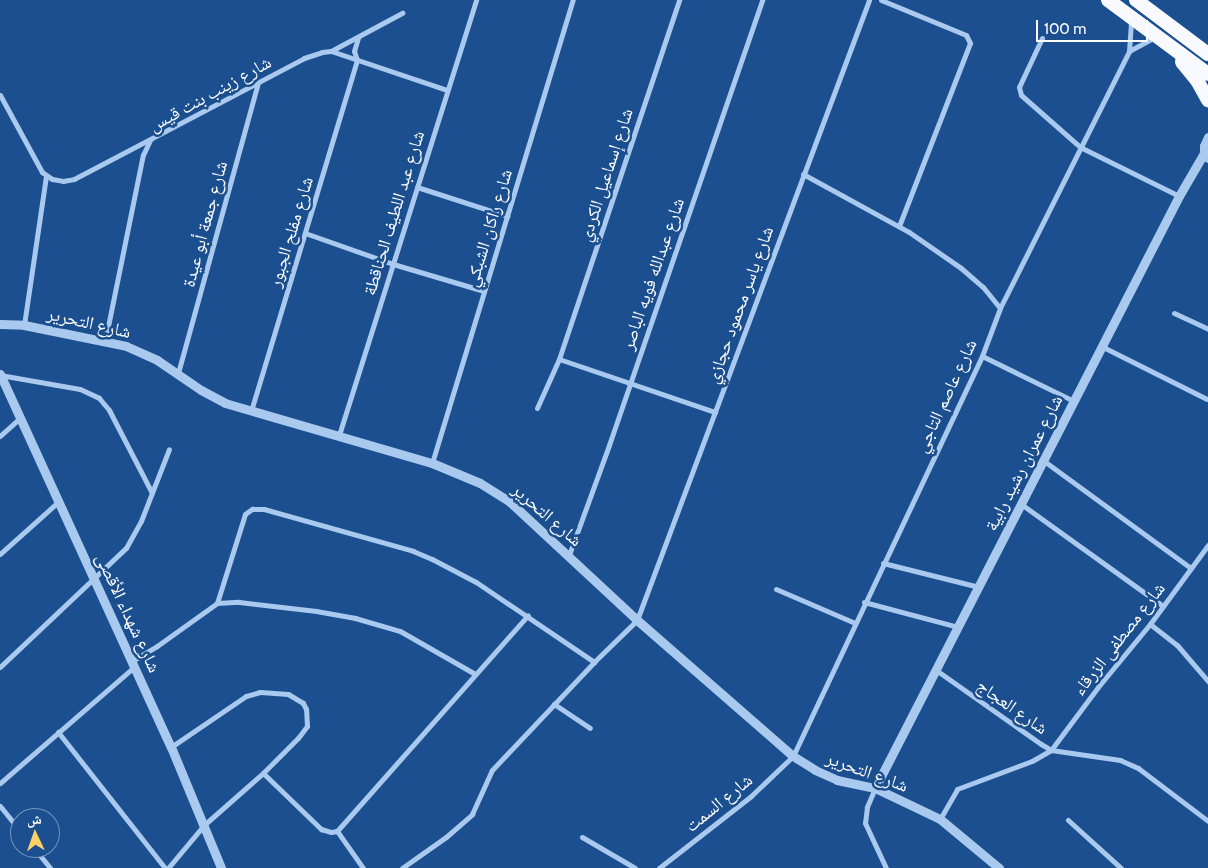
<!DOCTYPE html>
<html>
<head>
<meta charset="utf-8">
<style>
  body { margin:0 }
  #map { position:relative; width:1208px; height:868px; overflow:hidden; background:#1b4f8f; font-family:Cabin,"Noto Naskh Arabic",sans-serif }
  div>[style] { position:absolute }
  .minor>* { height:5px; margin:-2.5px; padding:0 2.5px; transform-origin:2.5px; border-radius:2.5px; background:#a9c9ee }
  .tertiary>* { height:9px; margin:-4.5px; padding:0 4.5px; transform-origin:4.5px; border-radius:4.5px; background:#a9c9ee }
  .trunk>* { height:14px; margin:-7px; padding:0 7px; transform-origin:7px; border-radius:7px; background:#f8faff }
  span { translate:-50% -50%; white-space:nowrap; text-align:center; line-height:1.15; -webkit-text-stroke:5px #1b4f8f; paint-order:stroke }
  .street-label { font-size:18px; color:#fff }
  .north { position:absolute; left:10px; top:808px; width:50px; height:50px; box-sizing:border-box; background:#1b4f8f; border:1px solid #7695bc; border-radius:50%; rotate:357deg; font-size:14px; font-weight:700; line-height:20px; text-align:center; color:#fff }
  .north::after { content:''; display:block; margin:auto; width:18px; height:22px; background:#ffd166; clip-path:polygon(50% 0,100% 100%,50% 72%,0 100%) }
  .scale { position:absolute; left:1036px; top:20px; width:112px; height:22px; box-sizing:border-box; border:2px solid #fff; border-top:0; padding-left:6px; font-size:15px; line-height:18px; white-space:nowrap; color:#fff; -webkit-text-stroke:4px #1b4f8f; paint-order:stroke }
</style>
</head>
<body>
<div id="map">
  <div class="minor">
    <i style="left:881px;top:0;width:92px;rotate:22.4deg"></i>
    <i style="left:966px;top:35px;width:9px;rotate:63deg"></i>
    <i style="left:970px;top:43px;width:196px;rotate:111.2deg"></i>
    <i style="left:1042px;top:38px;width:54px;rotate:115.1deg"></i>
    <i style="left:1019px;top:87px;width:8px;rotate:76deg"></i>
    <i style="left:1021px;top:95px;width:79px;rotate:41.4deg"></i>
    <i style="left:1080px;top:147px;width:110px;rotate:26.3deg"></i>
    <i style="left:331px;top:51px;width:81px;rotate:-28.2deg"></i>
    <i style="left:1129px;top:51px;width:30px;rotate:-28deg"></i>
    <i style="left:0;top:95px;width:88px;rotate:61.4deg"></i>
    <i style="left:42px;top:172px;width:12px;rotate:35deg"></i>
    <i style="left:52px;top:179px;width:11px;rotate:10deg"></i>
    <i style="left:63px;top:181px;width:11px;rotate:-10deg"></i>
    <i style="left:74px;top:179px;width:260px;rotate:-27.7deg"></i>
    <i style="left:304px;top:58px;width:19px;rotate:-18deg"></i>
    <i style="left:322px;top:52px;width:9px;rotate:-6deg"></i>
    <i style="left:331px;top:51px;width:122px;rotate:18.6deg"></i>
    <i style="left:1201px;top:157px;width:8px;rotate:23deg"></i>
    <i style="left:803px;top:174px;width:121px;rotate:28.7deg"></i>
    <i style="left:909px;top:232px;width:63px;rotate:34.7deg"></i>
    <i style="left:961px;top:268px;width:29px;rotate:41deg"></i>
    <i style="left:983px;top:287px;width:27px;rotate:51deg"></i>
    <i style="left:417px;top:187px;width:95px;rotate:17.9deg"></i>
    <i style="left:305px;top:233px;width:93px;rotate:19.4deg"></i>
    <i style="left:393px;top:264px;width:95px;rotate:16.5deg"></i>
    <i style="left:1174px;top:313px;width:38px;rotate:25deg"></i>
    <i style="left:24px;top:325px;width:151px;rotate:-81.6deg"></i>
    <i style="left:105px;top:341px;width:190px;rotate:-78.5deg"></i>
    <i style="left:143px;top:155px;width:17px;rotate:-65deg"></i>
    <i style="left:1103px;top:347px;width:116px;rotate:26.6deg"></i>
    <i style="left:982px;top:356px;width:102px;rotate:26.1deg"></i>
    <i style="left:559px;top:359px;width:165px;rotate:18.8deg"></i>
    <i style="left:178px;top:373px;width:302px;rotate:-74.6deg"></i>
    <i style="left:0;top:375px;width:81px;rotate:9.9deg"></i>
    <i style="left:80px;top:389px;width:21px;rotate:25deg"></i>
    <i style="left:99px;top:398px;width:16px;rotate:50deg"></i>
    <i style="left:109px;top:410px;width:93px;rotate:62.6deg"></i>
    <i style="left:537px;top:408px;width:54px;rotate:-65.8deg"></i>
    <i style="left:559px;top:359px;width:379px;rotate:-71.5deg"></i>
    <i style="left:251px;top:411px;width:367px;rotate:-73.2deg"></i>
    <i style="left:357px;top:60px;width:9px;rotate:-108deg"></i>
    <i style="left:354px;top:51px;width:14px;rotate:-73deg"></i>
    <i style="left:339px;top:435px;width:456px;rotate:-72.5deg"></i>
    <i style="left:0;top:436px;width:27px;rotate:-42deg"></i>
    <i style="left:1044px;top:461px;width:182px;rotate:36.1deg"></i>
    <i style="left:432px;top:463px;width:484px;rotate:-73.1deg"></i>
    <i style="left:1021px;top:504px;width:175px;rotate:35.7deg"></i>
    <i style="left:0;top:554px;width:78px;rotate:-41.9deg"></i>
    <i style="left:569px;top:555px;width:117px;rotate:-70deg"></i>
    <i style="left:609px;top:445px;width:471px;rotate:-71deg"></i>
    <i style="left:883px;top:563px;width:99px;rotate:14deg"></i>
    <i style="left:776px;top:589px;width:86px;rotate:23.3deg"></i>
    <i style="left:864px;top:602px;width:97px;rotate:14.9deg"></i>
    <i style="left:217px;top:603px;width:93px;rotate:-72.5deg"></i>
    <i style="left:245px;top:514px;width:9px;rotate:-36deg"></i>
    <i style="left:252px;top:509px;width:12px"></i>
    <i style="left:264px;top:509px;width:155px;rotate:15.7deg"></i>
    <i style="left:413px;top:551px;width:21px;rotate:23deg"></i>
    <i style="left:432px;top:559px;width:50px;rotate:27.6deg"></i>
    <i style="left:476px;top:582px;width:143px;rotate:34.1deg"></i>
    <i style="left:1150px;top:624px;width:34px;rotate:38deg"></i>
    <i style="left:1177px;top:645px;width:48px;rotate:49.3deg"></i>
    <i style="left:132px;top:661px;width:29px;rotate:-31deg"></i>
    <i style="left:157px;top:646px;width:74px;rotate:-35.6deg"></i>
    <i style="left:217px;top:603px;width:22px;rotate:-3deg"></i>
    <i style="left:239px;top:602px;width:78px;rotate:6.7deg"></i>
    <i style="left:316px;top:611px;width:40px;rotate:10deg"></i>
    <i style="left:355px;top:618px;width:47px;rotate:16.1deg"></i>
    <i style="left:400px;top:631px;width:86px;rotate:29.8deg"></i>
    <i style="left:0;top:667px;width:173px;rotate:-43.4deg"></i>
    <i style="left:126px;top:548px;width:31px;rotate:-61deg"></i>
    <i style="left:141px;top:521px;width:77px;rotate:-68.7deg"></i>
    <i style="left:936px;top:670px;width:128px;rotate:35.2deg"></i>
    <i style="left:1041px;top:744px;width:12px;rotate:31deg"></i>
    <i style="left:1051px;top:750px;width:70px;rotate:8.2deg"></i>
    <i style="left:1120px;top:760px;width:20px;rotate:24deg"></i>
    <i style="left:1138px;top:768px;width:88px;rotate:37.1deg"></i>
    <i style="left:554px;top:704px;width:43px;rotate:33.7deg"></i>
    <i style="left:58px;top:732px;width:173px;rotate:51.8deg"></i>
    <i style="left:263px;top:773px;width:81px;rotate:44deg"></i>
    <i style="left:321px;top:829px;width:10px;rotate:17deg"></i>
    <i style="left:331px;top:832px;width:6px;rotate:-9deg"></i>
    <i style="left:0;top:783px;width:179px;rotate:-40.9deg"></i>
    <i style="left:875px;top:788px;width:21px;rotate:113deg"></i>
    <i style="left:867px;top:807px;width:16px;rotate:97deg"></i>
    <i style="left:865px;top:823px;width:50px;rotate:65deg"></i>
    <i style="left:0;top:806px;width:32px;rotate:51deg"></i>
    <i style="left:940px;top:819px;width:34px;rotate:-60deg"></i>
    <i style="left:957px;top:789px;width:80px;rotate:-20.5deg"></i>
    <i style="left:1032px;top:761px;width:22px;rotate:-30deg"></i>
    <i style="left:1051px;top:750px;width:79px;rotate:-53.3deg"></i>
    <i style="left:1098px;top:687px;width:82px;rotate:-50.5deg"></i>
    <i style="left:1150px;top:624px;width:98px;rotate:-53.7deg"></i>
    <i style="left:1068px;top:820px;width:72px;rotate:42.2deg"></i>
    <i style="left:582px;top:837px;width:61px;rotate:30.3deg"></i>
    <i style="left:34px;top:848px;width:26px;rotate:51deg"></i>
    <i style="left:168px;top:868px;width:56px;rotate:-50.1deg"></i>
    <i style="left:204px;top:825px;width:79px;rotate:-41.4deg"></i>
    <i style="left:263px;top:773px;width:49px;rotate:-45deg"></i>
    <i style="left:298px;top:738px;width:15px;rotate:-53deg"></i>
    <i style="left:307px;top:726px;width:17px;rotate:-93deg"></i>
    <i style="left:306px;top:709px;width:7px;rotate:-117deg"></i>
    <i style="left:303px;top:703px;width:17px;rotate:-149deg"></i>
    <i style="left:288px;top:694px;width:28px;rotate:-176deg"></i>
    <i style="left:260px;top:692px;width:15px;rotate:164deg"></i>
    <i style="left:246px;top:696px;width:91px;rotate:145.8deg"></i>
    <i style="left:363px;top:868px;width:45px;rotate:-125.1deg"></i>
    <i style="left:337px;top:831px;width:288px;rotate:-48.5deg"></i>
    <i style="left:402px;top:868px;width:54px;rotate:-35.2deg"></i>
    <i style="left:446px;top:837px;width:35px;rotate:-41deg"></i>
    <i style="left:472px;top:814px;width:48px;rotate:-65.6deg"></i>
    <i style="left:492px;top:770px;width:149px;rotate:-46.6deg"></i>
    <i style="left:594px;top:662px;width:60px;rotate:-44.3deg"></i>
    <i style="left:637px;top:620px;width:662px;rotate:-69.48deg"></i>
    <i style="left:659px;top:868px;width:117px;rotate:-38deg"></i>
    <i style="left:751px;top:796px;width:58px;rotate:-43.6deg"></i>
    <i style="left:793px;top:756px;width:442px;rotate:-64.7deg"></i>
    <i style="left:982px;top:356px;width:51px;rotate:-69.4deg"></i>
    <i style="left:1000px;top:308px;width:288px;rotate:-63.3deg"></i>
    <i style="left:1129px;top:51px;width:32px;rotate:-86deg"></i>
  </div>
  <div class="tertiary">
    <i style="left:0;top:324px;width:24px;rotate:2deg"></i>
    <i style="left:24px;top:325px;width:104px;rotate:11.6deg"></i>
    <i style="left:126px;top:346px;width:34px;rotate:24deg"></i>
    <i style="left:157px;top:360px;width:53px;rotate:34.3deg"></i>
    <i style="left:201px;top:390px;width:27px;rotate:28deg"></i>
    <i style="left:225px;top:403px;width:216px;rotate:16.2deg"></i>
    <i style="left:432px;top:463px;width:52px;rotate:22.6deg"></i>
    <i style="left:480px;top:483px;width:36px;rotate:32deg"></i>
    <i style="left:510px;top:502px;width:173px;rotate:42.9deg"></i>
    <i style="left:637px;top:620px;width:207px;rotate:41.1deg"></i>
    <i style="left:793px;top:756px;width:26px;rotate:32deg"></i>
    <i style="left:815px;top:770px;width:24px;rotate:24deg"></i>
    <i style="left:837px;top:780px;width:39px;rotate:12deg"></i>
    <i style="left:875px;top:788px;width:72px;rotate:25.5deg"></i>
    <i style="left:940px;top:819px;width:77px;rotate:39.7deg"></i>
    <i style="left:0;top:374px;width:410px;rotate:65.4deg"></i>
    <i style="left:171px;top:747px;width:131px;rotate:67.5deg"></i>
    <i style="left:875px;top:788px;width:665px;rotate:-62.82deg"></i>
    <i style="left:1179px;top:196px;width:50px;rotate:-59.8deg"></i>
    <i style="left:1204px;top:153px;width:7px;rotate:-90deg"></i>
    <i style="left:1204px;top:146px;width:10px;rotate:-66deg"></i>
  </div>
  <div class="trunk">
    <i style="left:1108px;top:0;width:124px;rotate:36.5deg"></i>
    <i style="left:1136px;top:0;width:90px;rotate:36.9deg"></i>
    <i style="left:1182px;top:62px;width:26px;rotate:51deg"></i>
    <i style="left:1198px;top:82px;width:21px;rotate:61deg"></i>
  </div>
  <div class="street-label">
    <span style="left:210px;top:94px;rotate:-29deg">شارع زينب بنت قيس</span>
    <span style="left:606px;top:175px;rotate:-72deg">شارع إسماعيل الكردي</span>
    <span style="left:394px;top:213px;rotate:-73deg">شارع عبد اللطيف الحناقطة</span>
    <span style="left:205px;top:224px;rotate:-75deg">شارع جمعة أبو عيدة</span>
    <span style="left:489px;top:228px;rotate:-73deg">شارع راكان الشبكي</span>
    <span style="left:291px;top:232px;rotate:-73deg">شارع مفلح الجبور</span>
    <span style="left:653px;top:274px;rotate:-71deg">شارع عبدالله فويه الباصر</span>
    <span style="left:740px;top:305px;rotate:-70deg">شارع ياسر محمود حجازي</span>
    <span style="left:89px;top:323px;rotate:13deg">شارع التحرير</span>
    <span style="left:946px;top:396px;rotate:-65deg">شارع عاصم التاجي</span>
    <span style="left:1024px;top:463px;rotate:-63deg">شارع عمران رشيد رابية</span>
    <span style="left:547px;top:515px;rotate:41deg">شارع التحرير</span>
    <span style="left:128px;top:613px;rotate:65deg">شارع شهداء الأقصى</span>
    <span style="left:1119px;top:639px;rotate:-52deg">شارع مصطفى الزرقاء</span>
    <span style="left:1012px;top:707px;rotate:35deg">شارع العجاج</span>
    <span style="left:867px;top:772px;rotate:20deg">شارع التحرير</span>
    <span style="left:719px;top:803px;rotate:-39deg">شارع السمت</span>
  </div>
  <div class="north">ش</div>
  <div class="scale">100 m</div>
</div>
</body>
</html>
